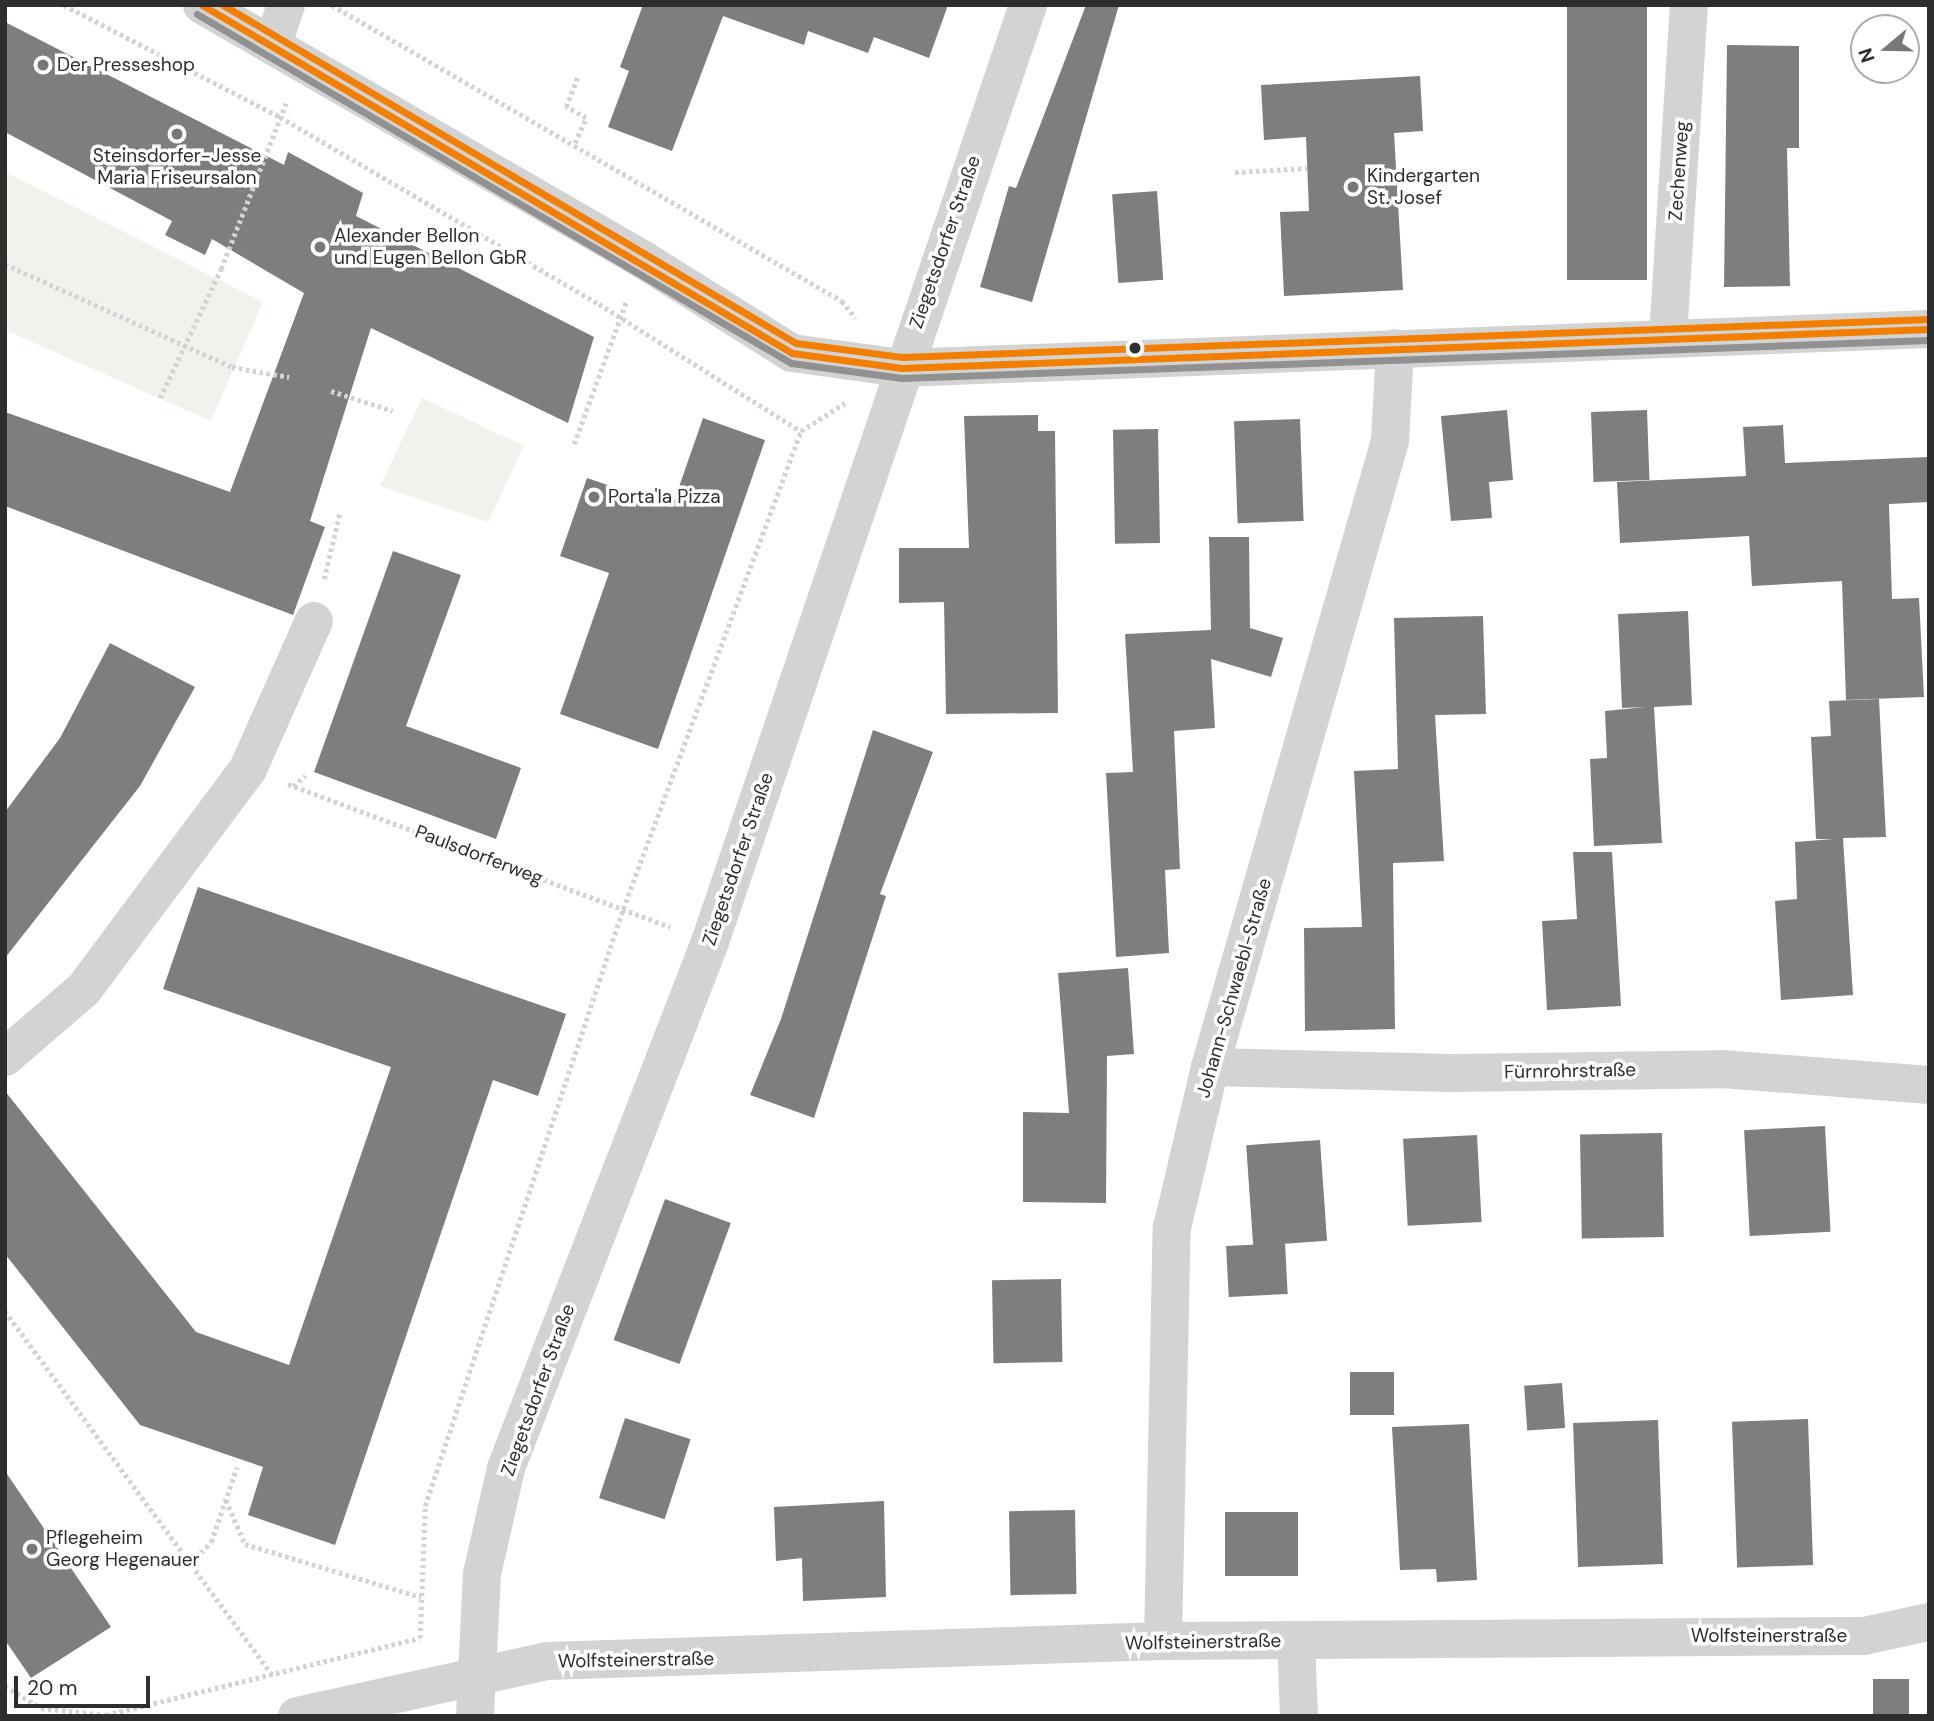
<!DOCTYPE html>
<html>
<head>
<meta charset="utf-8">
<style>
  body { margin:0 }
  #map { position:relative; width:1934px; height:1721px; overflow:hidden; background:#fff; font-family:"DM Sans",sans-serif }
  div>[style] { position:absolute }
  .green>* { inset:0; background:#f0f3ec }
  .building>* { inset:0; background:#7e7e7e; transform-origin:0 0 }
  .path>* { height:4.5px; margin-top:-2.25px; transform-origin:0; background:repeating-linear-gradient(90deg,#d3d3d3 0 3.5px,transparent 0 7px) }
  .minor>* { height:38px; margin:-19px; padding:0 19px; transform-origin:19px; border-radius:19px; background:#d3d3d3 }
  .bus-1>* { height:7px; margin:-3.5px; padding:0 3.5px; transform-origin:3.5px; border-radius:3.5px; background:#f27f00 }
  .bus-2>* { height:7px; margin:-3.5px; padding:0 3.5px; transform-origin:3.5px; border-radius:3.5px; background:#919191 }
  .bus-3>* { height:7px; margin:-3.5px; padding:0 3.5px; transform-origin:3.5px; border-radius:3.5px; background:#f27f00 }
  .dots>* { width:19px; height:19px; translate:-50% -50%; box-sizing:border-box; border:4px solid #fff; border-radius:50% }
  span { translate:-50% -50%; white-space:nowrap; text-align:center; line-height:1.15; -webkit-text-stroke:7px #fff; paint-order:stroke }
  .poi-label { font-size:19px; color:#2e2e2e }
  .left { translate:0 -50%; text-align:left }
  .street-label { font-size:19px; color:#2e2e2e }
  .frame { position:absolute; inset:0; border:7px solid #2e2e2e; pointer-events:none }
  .north { position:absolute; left:1850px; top:14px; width:70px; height:70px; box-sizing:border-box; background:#fff; border:2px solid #ababab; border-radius:50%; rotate:251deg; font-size:19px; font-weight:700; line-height:28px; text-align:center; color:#2e2e2e }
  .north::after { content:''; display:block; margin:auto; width:24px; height:32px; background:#777; clip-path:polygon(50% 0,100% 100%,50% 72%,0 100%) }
  .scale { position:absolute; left:14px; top:1676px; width:136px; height:32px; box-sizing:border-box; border:4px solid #2e2e2e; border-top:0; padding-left:9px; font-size:21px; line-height:24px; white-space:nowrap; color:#2e2e2e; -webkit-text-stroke:5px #fff; paint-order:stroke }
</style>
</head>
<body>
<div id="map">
  <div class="green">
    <i style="clip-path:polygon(5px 172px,263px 302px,211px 421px,5px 330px)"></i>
    <i style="clip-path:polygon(422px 398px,524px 446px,488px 522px,380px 486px)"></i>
  </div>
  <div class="building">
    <i style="clip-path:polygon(643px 5px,948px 5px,929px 58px,874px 37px,868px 53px,808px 31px,804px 45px,723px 16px,672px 151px,608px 127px,629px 71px,620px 67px)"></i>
    <i style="clip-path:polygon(1086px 5px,1119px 5px,1032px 302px,980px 287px,1009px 186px,1016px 188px)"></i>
    <i style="left:1567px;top:5px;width:80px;height:275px"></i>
    <i style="clip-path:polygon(5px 22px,284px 165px,288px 152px,363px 193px,356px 216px,594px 337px,568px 423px,371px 328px,310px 521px,325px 527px,293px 615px,5px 506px,5px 412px,230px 492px,304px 293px,212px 239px,205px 255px,165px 235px,172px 221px,5px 132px)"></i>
    <i style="clip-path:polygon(1727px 45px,1799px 46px,1799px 148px,1787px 148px,1790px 286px,1724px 287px)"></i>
    <i style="clip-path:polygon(1420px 76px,1423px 131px,1394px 133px,1403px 290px,1284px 296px,1280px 212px,1309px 211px,1306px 137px,1264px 140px,1261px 85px)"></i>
    <i style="left:1157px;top:191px;width:89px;height:45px;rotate:86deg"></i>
    <i style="clip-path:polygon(1507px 410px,1513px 480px,1489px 482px,1492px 518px,1451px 521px,1441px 416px)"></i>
    <i style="left:1647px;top:410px;width:70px;height:56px;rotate:88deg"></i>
    <i style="clip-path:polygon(1038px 415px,1038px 431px,1055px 431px,1058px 713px,946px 714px,944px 602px,899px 603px,899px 548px,969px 548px,964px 416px)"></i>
    <i style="clip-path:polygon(703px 418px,765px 440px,658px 749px,560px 714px,609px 573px,560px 556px,587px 478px,672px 507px)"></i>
    <i style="left:1300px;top:419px;width:102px;height:66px;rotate:88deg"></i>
    <i style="clip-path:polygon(1783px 425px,1785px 463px,1929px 457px,1929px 502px,1889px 504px,1892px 599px,1919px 598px,1924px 697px,1846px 700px,1842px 581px,1752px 586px,1749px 536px,1620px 543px,1617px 482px,1746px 476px,1743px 427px)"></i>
    <i style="left:1158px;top:429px;width:114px;height:45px;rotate:89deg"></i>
    <i style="clip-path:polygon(1209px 537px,1249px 537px,1250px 628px,1283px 638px,1271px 677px,1211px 659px,1215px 728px,1174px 731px,1180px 869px,1165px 870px,1169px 953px,1116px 957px,1106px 773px,1133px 772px,1125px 634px,1211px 630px)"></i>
    <i style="clip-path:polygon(393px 551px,461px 575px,406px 726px,521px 768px,496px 839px,314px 772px)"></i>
    <i style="clip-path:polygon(1688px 611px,1692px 705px,1654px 707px,1662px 843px,1594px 846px,1590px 759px,1607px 758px,1605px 711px,1646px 707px,1622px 708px,1618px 614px)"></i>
    <i style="clip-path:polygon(1483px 616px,1486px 714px,1435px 715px,1444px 861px,1393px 863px,1395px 1029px,1305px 1031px,1304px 928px,1362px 927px,1354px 771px,1398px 769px,1394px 618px)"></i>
    <i style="clip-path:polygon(110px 643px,195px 687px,140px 786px,5px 958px,5px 812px,60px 738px)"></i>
    <i style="clip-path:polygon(1879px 699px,1886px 837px,1843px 838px,1853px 995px,1781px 1000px,1775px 901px,1797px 899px,1795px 842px,1833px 839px,1816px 839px,1811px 737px,1831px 736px,1829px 701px)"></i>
    <i style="clip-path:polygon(873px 730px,933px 752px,880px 894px,886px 896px,814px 1118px,750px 1095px,781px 1019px)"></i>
    <i style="clip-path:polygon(1573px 852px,1612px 852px,1621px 1006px,1547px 1010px,1542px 921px,1577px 919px)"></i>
    <i style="clip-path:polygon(198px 887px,566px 1014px,538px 1096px,493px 1080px,335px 1545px,248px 1515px,263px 1467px,140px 1425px,5px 1254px,5px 1091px,196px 1332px,289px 1365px,391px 1067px,163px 989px)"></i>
    <i style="clip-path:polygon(1128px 968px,1134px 1054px,1107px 1056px,1106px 1203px,1023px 1202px,1023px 1112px,1069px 1113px,1058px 973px)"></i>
    <i style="left:1825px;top:1126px;width:106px;height:81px;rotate:87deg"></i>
    <i style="left:1662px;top:1133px;width:104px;height:82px;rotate:89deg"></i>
    <i style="left:1477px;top:1135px;width:87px;height:74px;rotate:87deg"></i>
    <i style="left:1320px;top:1140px;width:101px;height:74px;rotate:86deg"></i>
    <i style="left:665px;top:1199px;width:70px;height:150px;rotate:20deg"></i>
    <i style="left:1285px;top:1243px;width:51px;height:59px;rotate:87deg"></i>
    <i style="left:1061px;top:1279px;width:83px;height:69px;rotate:89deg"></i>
    <i style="left:1394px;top:1372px;width:43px;height:44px;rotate:90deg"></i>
    <i style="left:1562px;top:1383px;width:45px;height:38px;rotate:86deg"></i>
    <i style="left:625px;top:1418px;width:69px;height:84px;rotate:18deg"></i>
    <i style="left:1808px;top:1419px;width:146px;height:76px;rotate:88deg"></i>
    <i style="left:1658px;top:1420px;width:144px;height:85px;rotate:88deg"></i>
    <i style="clip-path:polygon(1469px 1424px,1477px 1580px,1437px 1582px,1436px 1569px,1400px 1570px,1392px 1427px)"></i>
    <i style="clip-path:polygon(5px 1471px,111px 1627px,31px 1678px,5px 1640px)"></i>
    <i style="clip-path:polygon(884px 1501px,886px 1597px,803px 1601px,802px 1558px,776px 1561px,774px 1507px)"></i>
    <i style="left:1075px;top:1510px;width:84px;height:66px;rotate:89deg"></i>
    <i style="left:1225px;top:1512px;width:73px;height:64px"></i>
    <i style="left:1873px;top:1679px;width:36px;height:37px"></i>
  </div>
  <div class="path">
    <i style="left:64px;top:5px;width:243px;rotate:27.4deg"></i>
    <i style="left:280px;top:117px;width:370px;rotate:30.4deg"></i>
    <i style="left:599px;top:304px;width:239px;rotate:32.2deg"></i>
    <i style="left:332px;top:5px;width:590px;rotate:30.13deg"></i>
    <i style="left:842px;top:301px;width:22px;rotate:51deg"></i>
    <i style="left:575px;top:143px;width:27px;rotate:-66deg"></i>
    <i style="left:586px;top:118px;width:23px;rotate:-151deg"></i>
    <i style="left:566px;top:107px;width:33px;rotate:-69deg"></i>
    <i style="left:1235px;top:172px;width:72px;rotate:-3.2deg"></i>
    <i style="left:5px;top:264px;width:249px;rotate:24.4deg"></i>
    <i style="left:232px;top:367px;width:58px;rotate:10deg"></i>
    <i style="left:331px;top:391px;width:65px;rotate:17.9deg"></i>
    <i style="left:160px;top:398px;width:143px;rotate:-64.7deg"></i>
    <i style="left:221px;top:269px;width:178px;rotate:-68.6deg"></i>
    <i style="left:574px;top:444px;width:154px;rotate:-69.9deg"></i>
    <i style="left:324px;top:579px;width:69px;rotate:-76.6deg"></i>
    <i style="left:288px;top:784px;width:408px;rotate:20.5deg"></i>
    <i style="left:293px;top:786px;width:16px;rotate:-40deg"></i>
    <i style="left:5px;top:1311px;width:451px;rotate:53.7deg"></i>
    <i style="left:226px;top:1500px;width:48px;rotate:66.6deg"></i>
    <i style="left:245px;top:1544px;width:184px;rotate:16.8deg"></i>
    <i style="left:191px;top:1563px;width:29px;rotate:-46deg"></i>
    <i style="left:211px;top:1542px;width:79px;rotate:-70.9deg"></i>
    <i style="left:420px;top:1638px;width:132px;rotate:-87.8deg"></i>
    <i style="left:425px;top:1506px;width:629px;rotate:-71.65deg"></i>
    <i style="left:623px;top:909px;width:510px;rotate:-69.58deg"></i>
    <i style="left:801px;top:431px;width:52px;rotate:-32.5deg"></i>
    <i style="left:5px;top:1686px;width:42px;rotate:31.4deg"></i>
    <i style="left:41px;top:1708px;width:65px;rotate:6.1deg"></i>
    <i style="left:106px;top:1715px;width:323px;rotate:-13.8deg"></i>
  </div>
  <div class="minor">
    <i style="left:202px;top:5px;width:508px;rotate:30deg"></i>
    <i style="left:642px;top:259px;width:177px;rotate:32.1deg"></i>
    <i style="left:792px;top:353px;width:111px;rotate:7.8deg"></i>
    <i style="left:902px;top:368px;width:1028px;rotate:-2.17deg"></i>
    <i style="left:273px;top:43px;width:40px;rotate:-71.1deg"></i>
    <i style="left:1668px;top:337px;width:333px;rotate:-86.4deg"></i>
    <i style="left:5px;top:1057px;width:104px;rotate:-40.7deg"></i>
    <i style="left:84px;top:989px;width:274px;rotate:-53.3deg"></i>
    <i style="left:248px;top:769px;width:162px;rotate:-66deg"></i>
    <i style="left:1210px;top:1067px;width:242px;rotate:1.4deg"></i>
    <i style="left:1452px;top:1073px;width:270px;rotate:-0.8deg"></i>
    <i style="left:1722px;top:1069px;width:208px;rotate:4.4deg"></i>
    <i style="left:1163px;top:1641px;width:413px;rotate:-88.8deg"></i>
    <i style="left:1172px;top:1228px;width:165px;rotate:-76.7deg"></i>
    <i style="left:1210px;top:1067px;width:651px;rotate:-73.96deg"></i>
    <i style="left:1390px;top:441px;width:93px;rotate:-86.9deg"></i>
    <i style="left:1296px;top:1641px;width:75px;rotate:87.7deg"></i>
    <i style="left:297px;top:1716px;width:256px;rotate:-12.4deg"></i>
    <i style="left:547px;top:1661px;width:616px;rotate:-1.86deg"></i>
    <i style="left:1163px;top:1641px;width:701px;rotate:-0.41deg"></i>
    <i style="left:1864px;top:1636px;width:66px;rotate:-12.2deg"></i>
    <i style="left:475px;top:1716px;width:142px;rotate:-87.2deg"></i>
    <i style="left:482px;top:1574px;width:109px;rotate:-77.2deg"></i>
    <i style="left:506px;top:1468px;width:564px;rotate:-68.8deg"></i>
    <i style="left:710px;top:942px;width:989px;rotate:-71.25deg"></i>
  </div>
  <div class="bus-1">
    <i style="left:202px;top:5px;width:685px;rotate:30.53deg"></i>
    <i style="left:792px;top:353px;width:111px;rotate:7.8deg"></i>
    <i style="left:902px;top:368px;width:1028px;rotate:-2.17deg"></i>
  </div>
  <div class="bus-2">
    <i style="left:197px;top:14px;width:689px;rotate:30.44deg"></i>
    <i style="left:791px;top:363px;width:112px;rotate:7.7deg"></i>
    <i style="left:902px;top:378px;width:1028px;rotate:-2.12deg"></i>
  </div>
  <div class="bus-3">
    <i style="left:223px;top:5px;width:665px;rotate:30.54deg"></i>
    <i style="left:796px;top:343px;width:108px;rotate:7.5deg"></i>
    <i style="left:903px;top:357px;width:1027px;rotate:-2.12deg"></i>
  </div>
  <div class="dots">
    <i style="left:43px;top:65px;background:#777"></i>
    <i style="left:177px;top:134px;background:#777"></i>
    <i style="left:1353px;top:187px;background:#777"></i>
    <i style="left:320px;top:247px;background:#777"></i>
    <i style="left:1135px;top:348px;background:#2e2e2e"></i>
    <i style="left:594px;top:497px;background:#777"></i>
    <i style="left:32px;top:1549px;background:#777"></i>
  </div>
  <div class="poi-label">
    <span class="left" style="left:57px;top:65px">Der Presseshop</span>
    <span style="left:177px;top:167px">Steinsdorfer-Jesse<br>Maria Friseursalon</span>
    <span class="left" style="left:1367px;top:187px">Kindergarten<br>St. Josef</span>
    <span class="left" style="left:334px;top:247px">Alexander Bellon<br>und Eugen Bellon GbR</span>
    <span class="left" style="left:608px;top:497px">Porta'la Pizza</span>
    <span class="left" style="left:46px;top:1549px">Pflegeheim<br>Georg Hegenauer</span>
  </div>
  <div class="street-label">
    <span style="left:1679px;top:171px;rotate:-86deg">Zechenweg</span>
    <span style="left:945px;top:242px;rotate:-71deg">Ziegetsdorfer Straße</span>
    <span style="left:479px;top:855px;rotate:21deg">Paulsdorferweg</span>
    <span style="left:738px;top:859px;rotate:-71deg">Ziegetsdorfer Straße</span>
    <span style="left:1234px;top:988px;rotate:-74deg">Johann-Schwaebl-Straße</span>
    <span style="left:1570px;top:1071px;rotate:-1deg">Fürnrohrstraße</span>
    <span style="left:538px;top:1390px;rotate:-70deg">Ziegetsdorfer Straße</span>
    <span style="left:1769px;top:1636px">Wolfsteinerstraße</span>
    <span style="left:1203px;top:1642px;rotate:-1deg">Wolfsteinerstraße</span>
    <span style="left:636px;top:1660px;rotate:-1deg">Wolfsteinerstraße</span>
  </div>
  <div class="frame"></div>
  <div class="north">N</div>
  <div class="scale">20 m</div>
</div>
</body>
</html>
